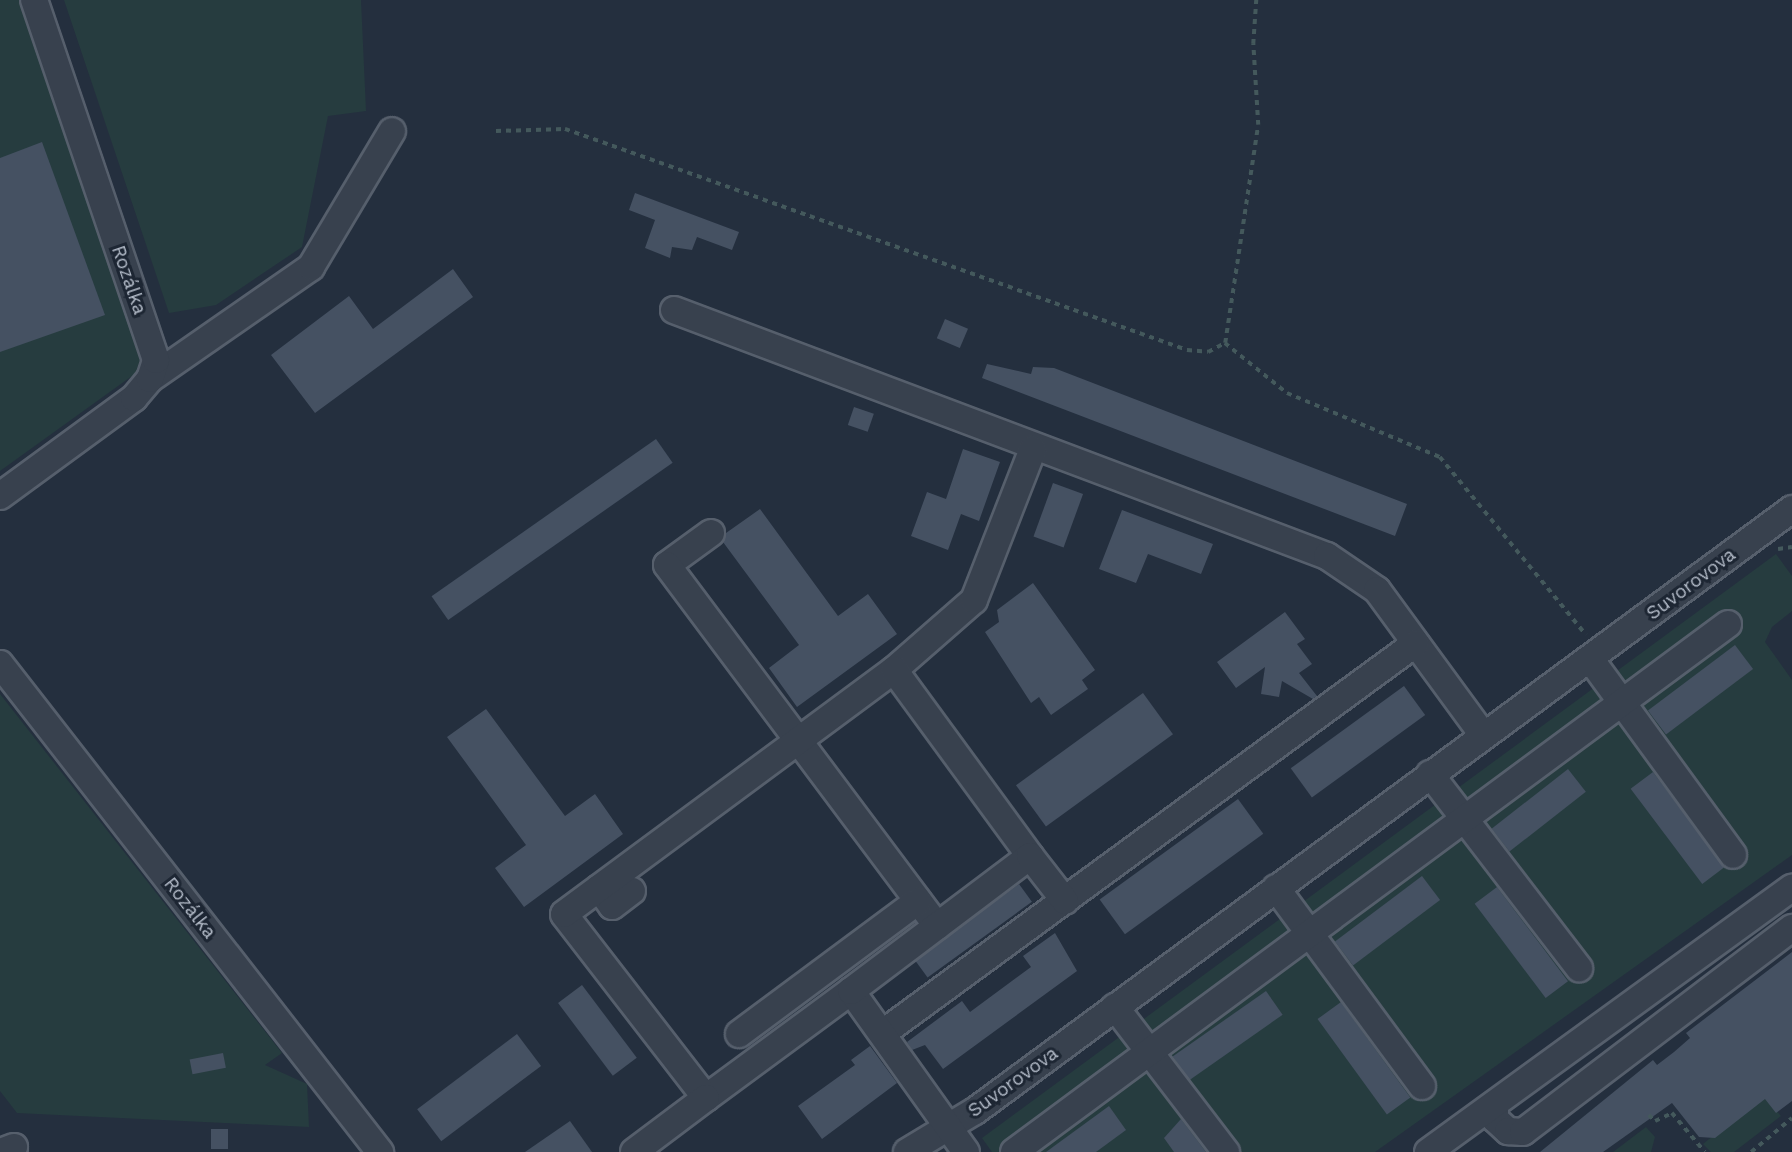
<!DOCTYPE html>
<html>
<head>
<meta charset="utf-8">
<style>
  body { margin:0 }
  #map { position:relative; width:1792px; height:1152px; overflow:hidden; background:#242f3e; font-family:"Work Sans",sans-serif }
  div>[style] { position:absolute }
  .green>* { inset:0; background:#263c3f }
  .building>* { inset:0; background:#455162; transform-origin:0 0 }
  .path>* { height:3.5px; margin-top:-1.75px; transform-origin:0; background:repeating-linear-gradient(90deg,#44595c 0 5px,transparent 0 10px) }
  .roads { filter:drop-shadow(2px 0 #565f6c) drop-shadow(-2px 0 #565f6c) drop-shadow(0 2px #565f6c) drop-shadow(0 -2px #565f6c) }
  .minor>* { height:26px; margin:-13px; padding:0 13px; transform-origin:13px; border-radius:13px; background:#38414e }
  span { translate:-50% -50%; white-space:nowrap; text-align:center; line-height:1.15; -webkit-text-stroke:6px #1d2633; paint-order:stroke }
  .street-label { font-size:19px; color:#b4bcc9 }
</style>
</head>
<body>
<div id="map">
  <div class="green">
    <i style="clip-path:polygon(0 0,21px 0,143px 368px,0 471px)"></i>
    <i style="clip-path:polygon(64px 0,361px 0,366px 111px,328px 116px,302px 247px,216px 305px,169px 313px)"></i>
    <i style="clip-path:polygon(1776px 554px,1792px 576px,1792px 611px,1772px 627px,1765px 642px,1792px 680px,1792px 855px,1375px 1152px,992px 1152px,982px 1138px)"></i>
    <i style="clip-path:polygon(0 694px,282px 1053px,265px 1065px,307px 1084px,309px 1127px,17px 1113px,0 1091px)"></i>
    <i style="clip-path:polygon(1763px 1095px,1781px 1116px,1734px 1152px,1711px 1152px,1703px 1144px)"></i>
    <i style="clip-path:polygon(1646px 1127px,1655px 1137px,1651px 1152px,1613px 1152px)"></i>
  </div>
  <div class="building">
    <i style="clip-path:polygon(42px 142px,105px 315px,0 352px,0 158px)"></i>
    <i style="clip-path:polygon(635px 193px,739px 232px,732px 250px,697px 237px,692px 250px,672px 247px,670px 258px,645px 248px,655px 220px,629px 210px)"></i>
    <i style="clip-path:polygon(453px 269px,473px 297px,315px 413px,271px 355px,349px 296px,373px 329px)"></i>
    <i style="left:945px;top:319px;width:25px;height:21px;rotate:23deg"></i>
    <i style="clip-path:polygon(987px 364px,1031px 374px,1033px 367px,1054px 368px,1407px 504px,1395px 536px,982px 378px)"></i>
    <i style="left:854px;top:407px;width:21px;height:19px;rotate:19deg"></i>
    <i style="left:656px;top:439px;width:29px;height:274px;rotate:55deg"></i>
    <i style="clip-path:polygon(963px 449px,1000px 462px,979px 521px,961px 514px,948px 550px,911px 536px,927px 492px,946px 499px)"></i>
    <i style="left:1053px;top:483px;width:32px;height:57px;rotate:20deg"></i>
    <i style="clip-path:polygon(760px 509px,838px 616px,868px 594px,897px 634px,797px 707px,769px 668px,799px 645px,723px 542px,726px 533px)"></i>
    <i style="clip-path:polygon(1122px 510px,1213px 544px,1201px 574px,1148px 554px,1136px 583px,1099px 569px)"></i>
    <i style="clip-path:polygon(1033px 583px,1095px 670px,1082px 680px,1088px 689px,1051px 715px,1039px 697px,1031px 703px,985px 632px,999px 622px,997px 610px)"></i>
    <i style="clip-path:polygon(1285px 612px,1305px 639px,1297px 644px,1312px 664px,1299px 673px,1317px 696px,1313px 699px,1282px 681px,1279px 697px,1261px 694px,1265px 667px,1236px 688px,1217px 662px)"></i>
    <i style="left:1735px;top:645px;width:30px;height:109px;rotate:53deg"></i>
    <i style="left:1404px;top:686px;width:36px;height:140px;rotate:54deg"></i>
    <i style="left:1143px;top:693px;width:51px;height:157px;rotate:54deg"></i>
    <i style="clip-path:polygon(486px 709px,565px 816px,595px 794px,623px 834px,524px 907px,495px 868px,526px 845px,447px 737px)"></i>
    <i style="left:1568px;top:769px;width:29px;height:97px;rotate:52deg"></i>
    <i style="left:1653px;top:772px;width:119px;height:28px;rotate:53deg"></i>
    <i style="left:1238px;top:799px;width:43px;height:171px;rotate:54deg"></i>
    <i style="left:1422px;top:876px;width:30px;height:109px;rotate:53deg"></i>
    <i style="left:1019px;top:884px;width:22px;height:129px;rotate:54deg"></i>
    <i style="left:1497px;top:887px;width:118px;height:28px;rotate:53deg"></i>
    <i style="clip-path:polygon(1055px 933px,1077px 971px,943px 1069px,925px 1045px,912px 1050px,907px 1042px,962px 1001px,970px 1012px,1031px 967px,1023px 956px)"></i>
    <i style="clip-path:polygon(1792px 952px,1792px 1101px,1776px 1113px,1765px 1099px,1715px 1138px,1699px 1137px,1672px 1103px,1603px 1152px,1540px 1152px,1653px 1060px,1657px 1065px,1674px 1052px,1690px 1038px,1686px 1033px)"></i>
    <i style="left:582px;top:985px;width:91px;height:30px;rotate:53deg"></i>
    <i style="left:1266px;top:991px;width:29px;height:114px;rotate:55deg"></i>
    <i style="left:1341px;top:1002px;width:118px;height:29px;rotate:54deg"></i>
    <i style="left:517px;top:1034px;width:40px;height:125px;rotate:53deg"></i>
    <i style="clip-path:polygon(870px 1046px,897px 1083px,822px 1139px,798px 1106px,855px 1065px,851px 1060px)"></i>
    <i style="left:223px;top:1053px;width:15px;height:34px;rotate:79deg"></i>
    <i style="clip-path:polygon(1109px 1106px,1126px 1130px,1096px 1152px,1046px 1152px)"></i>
    <i style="clip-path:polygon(1181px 1119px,1206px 1152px,1174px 1152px,1164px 1138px)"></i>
    <i style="clip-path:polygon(570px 1121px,592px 1152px,525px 1152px)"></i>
    <i style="left:211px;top:1129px;width:17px;height:20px"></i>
  </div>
  <div class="path">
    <i style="left:496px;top:131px;width:69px;rotate:-1.7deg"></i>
    <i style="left:565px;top:129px;width:660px;rotate:19.56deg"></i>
    <i style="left:1187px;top:350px;width:21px;rotate:5deg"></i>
    <i style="left:1208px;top:352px;width:19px;rotate:-28deg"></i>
    <i style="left:1225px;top:343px;width:80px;rotate:38.9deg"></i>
    <i style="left:1287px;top:393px;width:166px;rotate:22.7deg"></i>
    <i style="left:1440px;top:457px;width:230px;rotate:50.6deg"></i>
    <i style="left:1225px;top:343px;width:220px;rotate:-81.4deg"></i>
    <i style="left:1258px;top:125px;width:81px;rotate:-93.5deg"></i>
    <i style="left:1253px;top:44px;width:44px;rotate:-86.1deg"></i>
    <i style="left:1778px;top:549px;width:14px;rotate:-8deg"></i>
    <i style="left:1649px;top:1115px;width:8px;rotate:45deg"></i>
    <i style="left:1655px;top:1121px;width:19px;rotate:-25deg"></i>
    <i style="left:1672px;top:1113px;width:51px;rotate:49.8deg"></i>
    <i style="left:1751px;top:1152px;width:53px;rotate:-39.7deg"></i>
  </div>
  <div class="roads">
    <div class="minor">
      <i style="left:674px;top:310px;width:698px;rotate:20.64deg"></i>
      <i style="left:1327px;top:556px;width:60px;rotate:34.2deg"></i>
      <i style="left:1377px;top:590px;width:180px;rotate:53.8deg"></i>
      <i style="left:150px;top:379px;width:196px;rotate:-34.8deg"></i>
      <i style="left:311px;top:267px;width:158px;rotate:-59.2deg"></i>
      <i style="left:0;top:496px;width:166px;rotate:-36.2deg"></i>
      <i style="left:134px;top:398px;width:25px;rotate:-50deg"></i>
      <i style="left:150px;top:379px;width:20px;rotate:-72deg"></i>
      <i style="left:156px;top:360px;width:380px;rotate:-108.7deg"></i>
      <i style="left:711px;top:533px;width:54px;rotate:144deg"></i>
      <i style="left:667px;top:565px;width:451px;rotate:53.2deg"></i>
      <i style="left:1591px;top:660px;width:241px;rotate:53.9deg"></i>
      <i style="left:0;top:664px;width:619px;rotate:52.09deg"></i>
      <i style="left:894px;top:670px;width:106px;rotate:-41.2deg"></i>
      <i style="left:974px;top:600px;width:162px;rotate:-68.7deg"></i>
      <i style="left:1430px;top:774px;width:245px;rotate:52.5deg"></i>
      <i style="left:599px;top:888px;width:22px;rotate:54deg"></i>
      <i style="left:612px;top:906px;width:25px;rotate:-37deg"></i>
      <i style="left:1276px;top:888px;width:246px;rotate:53.6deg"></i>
      <i style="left:851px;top:991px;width:180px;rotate:143.6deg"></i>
      <i style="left:706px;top:1098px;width:232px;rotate:-127.7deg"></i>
      <i style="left:564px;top:914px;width:410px;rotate:-36.5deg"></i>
      <i style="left:894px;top:670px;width:230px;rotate:53.8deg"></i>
      <i style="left:1115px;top:1007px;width:183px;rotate:52.6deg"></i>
      <i style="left:883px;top:1033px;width:660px;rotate:-36.19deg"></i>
      <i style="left:739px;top:1034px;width:223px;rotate:-36.6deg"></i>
      <i style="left:1495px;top:1104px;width:15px;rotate:90deg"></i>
      <i style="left:1495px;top:1119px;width:18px;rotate:43deg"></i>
      <i style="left:1508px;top:1131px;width:15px;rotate:4deg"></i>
      <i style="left:1523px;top:1132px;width:338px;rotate:-37.2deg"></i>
      <i style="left:1px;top:1152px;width:14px;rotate:-21deg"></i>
      <i style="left:634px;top:1152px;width:90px;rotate:-36.9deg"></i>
      <i style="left:907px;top:1152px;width:79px;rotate:-31.1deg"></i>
      <i style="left:975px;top:1111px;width:1015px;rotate:-36.38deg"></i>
      <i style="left:966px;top:1152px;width:198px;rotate:-125.5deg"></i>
      <i style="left:851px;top:991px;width:224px;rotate:-37deg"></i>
      <i style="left:1030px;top:856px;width:57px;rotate:52.1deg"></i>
      <i style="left:1014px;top:1152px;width:888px;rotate:-36.48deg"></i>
      <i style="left:1428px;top:1152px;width:450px;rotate:-36deg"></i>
    </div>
  </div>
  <div class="street-label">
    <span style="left:129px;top:280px;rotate:71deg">Rozálka</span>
    <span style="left:1691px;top:584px;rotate:-37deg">Suvorovova</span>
    <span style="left:190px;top:908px;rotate:52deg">Rozálka</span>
    <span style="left:1013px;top:1082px;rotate:-36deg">Suvorovova</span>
  </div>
</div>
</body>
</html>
